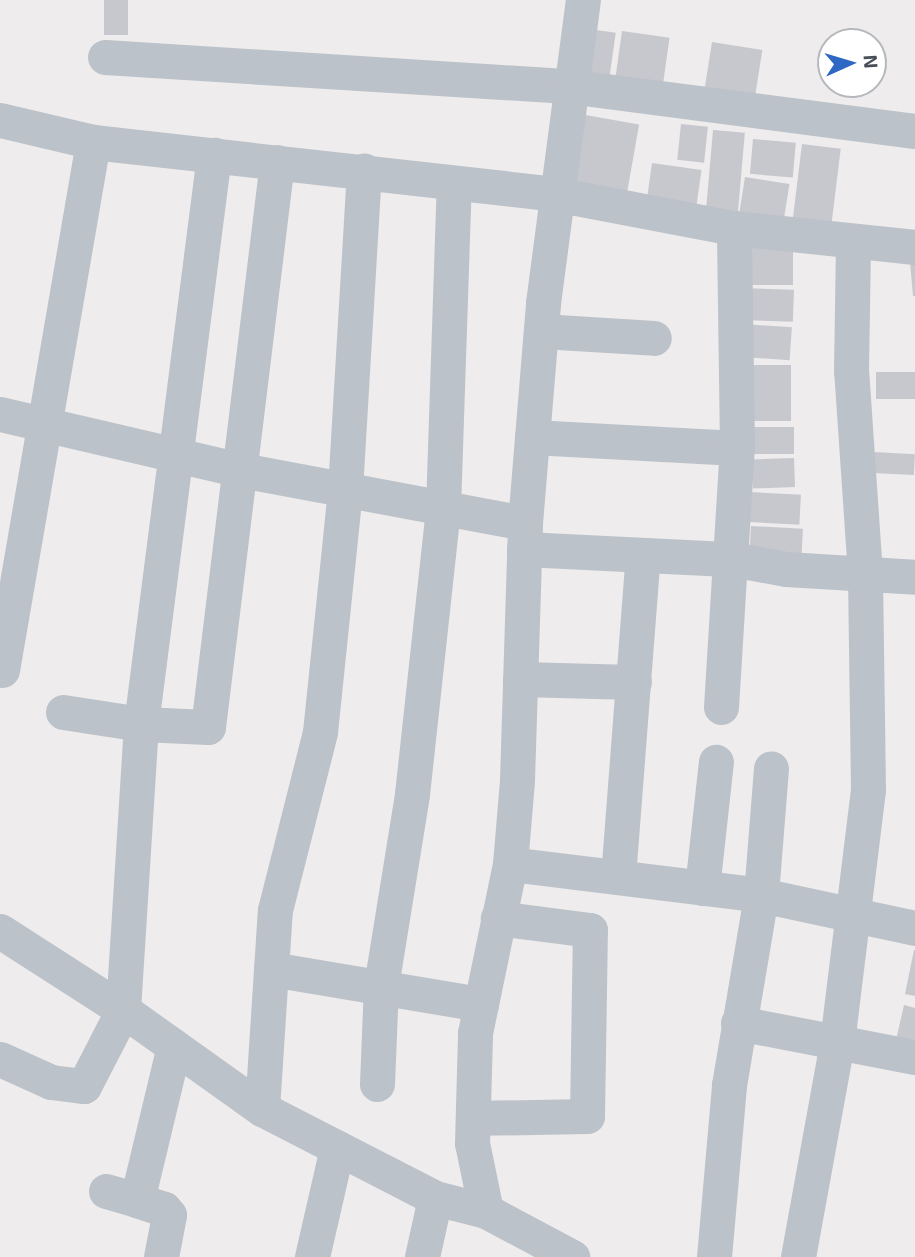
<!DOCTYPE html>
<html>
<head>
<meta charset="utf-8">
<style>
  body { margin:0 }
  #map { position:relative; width:915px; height:1257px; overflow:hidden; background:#eeecec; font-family:"Exo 2",sans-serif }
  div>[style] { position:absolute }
  .building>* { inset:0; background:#c7c8ce; transform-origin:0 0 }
  .minor>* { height:35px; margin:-17.5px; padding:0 17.5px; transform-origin:17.5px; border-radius:17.5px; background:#bcc2c9 }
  span { translate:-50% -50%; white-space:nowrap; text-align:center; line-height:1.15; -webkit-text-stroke:7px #fff; paint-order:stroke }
  .north { position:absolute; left:817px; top:28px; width:70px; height:70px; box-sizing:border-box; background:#fff; border:2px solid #b5b8bc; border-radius:50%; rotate:86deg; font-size:19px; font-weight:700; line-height:28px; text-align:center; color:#474e57 }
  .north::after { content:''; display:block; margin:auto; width:24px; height:32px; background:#2f67c5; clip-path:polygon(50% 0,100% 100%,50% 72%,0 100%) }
</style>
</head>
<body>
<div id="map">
  <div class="building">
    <i style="left:104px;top:0;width:24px;height:35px"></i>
    <i style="left:589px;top:29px;width:27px;height:50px;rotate:8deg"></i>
    <i style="left:622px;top:31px;width:48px;height:54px;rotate:8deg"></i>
    <i style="left:712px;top:42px;width:51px;height:50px;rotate:9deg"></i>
    <i style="left:580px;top:114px;width:60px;height:78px;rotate:10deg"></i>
    <i style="left:681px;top:124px;width:27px;height:36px;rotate:6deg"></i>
    <i style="left:713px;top:130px;width:32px;height:80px;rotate:5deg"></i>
    <i style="left:753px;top:139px;width:43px;height:35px;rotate:5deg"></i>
    <i style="left:802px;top:144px;width:39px;height:80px;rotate:7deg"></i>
    <i style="left:652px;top:163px;width:50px;height:44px;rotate:8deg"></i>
    <i style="left:745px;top:177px;width:45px;height:42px;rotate:9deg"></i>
    <i style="left:744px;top:247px;width:49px;height:38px"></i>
    <i style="clip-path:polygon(915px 261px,915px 296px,913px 296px,910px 262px)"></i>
    <i style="left:742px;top:288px;width:52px;height:32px;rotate:2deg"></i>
    <i style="left:744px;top:324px;width:48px;height:33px;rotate:4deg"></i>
    <i style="left:745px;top:365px;width:46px;height:56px"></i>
    <i style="left:915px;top:372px;width:27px;height:39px;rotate:90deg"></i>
    <i style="left:746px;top:427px;width:48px;height:27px"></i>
    <i style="left:874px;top:452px;width:41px;height:21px;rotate:3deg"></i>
    <i style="left:794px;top:458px;width:29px;height:42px;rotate:88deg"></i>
    <i style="left:749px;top:492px;width:52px;height:30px;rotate:3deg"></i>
    <i style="left:751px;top:526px;width:52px;height:32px;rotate:3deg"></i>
    <i style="clip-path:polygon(914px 950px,915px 950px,915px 996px,905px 994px)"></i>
    <i style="clip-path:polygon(904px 1005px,915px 1008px,915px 1044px,896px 1040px)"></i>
  </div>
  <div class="minor">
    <i style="left:105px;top:57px;width:464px;rotate:3.6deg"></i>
    <i style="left:568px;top:86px;width:350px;rotate:7.4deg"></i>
    <i style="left:0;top:120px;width:96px;rotate:13.3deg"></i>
    <i style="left:93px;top:142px;width:465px;rotate:6.4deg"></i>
    <i style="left:555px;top:194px;width:182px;rotate:10.8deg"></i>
    <i style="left:734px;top:228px;width:182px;rotate:6deg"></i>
    <i style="left:541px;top:331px;width:113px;rotate:3.5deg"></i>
    <i style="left:0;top:414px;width:247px;rotate:13.1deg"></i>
    <i style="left:241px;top:470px;width:289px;rotate:10.6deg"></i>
    <i style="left:532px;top:437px;width:205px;rotate:3.1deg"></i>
    <i style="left:524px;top:549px;width:208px;rotate:2.8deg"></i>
    <i style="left:732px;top:559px;width:55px;rotate:10.5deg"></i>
    <i style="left:786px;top:569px;width:129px;rotate:3.5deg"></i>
    <i style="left:2px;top:670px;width:536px;rotate:-80.22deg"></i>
    <i style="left:520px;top:679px;width:114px;rotate:1.5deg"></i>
    <i style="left:721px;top:707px;width:259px;rotate:-86.5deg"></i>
    <i style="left:737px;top:448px;width:220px;rotate:-90.8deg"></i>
    <i style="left:63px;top:712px;width:79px;rotate:8.7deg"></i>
    <i style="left:141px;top:724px;width:67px;rotate:2.6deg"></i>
    <i style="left:208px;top:727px;width:569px;rotate:-83.04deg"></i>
    <i style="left:510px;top:864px;width:253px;rotate:7deg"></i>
    <i style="left:761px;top:895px;width:157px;rotate:12.1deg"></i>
    <i style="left:618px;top:877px;width:323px;rotate:-85.6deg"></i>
    <i style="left:702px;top:888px;width:127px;rotate:-83.7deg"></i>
    <i style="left:0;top:931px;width:146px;rotate:32.7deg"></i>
    <i style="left:123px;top:1010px;width:171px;rotate:35.5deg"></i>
    <i style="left:262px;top:1109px;width:195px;rotate:27.2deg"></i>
    <i style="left:435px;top:1198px;width:53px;rotate:14.3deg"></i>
    <i style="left:486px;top:1211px;width:98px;rotate:28.1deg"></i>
    <i style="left:271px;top:969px;width:213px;rotate:9.5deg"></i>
    <i style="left:738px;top:1023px;width:180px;rotate:10.9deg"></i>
    <i style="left:0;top:1059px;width:56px;rotate:24.3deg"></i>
    <i style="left:51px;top:1082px;width:33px;rotate:7deg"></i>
    <i style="left:84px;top:1086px;width:85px;rotate:-62.8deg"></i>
    <i style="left:123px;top:1010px;width:287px;rotate:-86.4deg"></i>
    <i style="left:141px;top:724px;width:574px;rotate:-82.69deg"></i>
    <i style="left:377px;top:1084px;width:98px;rotate:-87.7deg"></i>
    <i style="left:381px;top:986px;width:194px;rotate:-80.8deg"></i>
    <i style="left:412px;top:794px;width:287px;rotate:-83.8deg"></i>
    <i style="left:443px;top:509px;width:325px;rotate:-88.1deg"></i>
    <i style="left:262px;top:1109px;width:199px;rotate:-86.3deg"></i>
    <i style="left:275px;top:910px;width:184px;rotate:-75.8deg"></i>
    <i style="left:320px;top:732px;width:243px;rotate:-84.1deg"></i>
    <i style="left:345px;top:490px;width:320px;rotate:-86.6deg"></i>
    <i style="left:473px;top:1118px;width:114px;rotate:-1deg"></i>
    <i style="left:587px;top:1116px;width:186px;rotate:-89.1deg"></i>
    <i style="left:590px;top:930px;width:93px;rotate:-172.6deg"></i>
    <i style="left:106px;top:1191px;width:32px;rotate:16deg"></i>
    <i style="left:486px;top:1211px;width:69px;rotate:-101.6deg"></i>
    <i style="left:472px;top:1143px;width:110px;rotate:-88.4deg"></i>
    <i style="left:475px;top:1033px;width:173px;rotate:-78.3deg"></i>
    <i style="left:510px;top:864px;width:84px;rotate:-85.2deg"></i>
    <i style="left:517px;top:780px;width:257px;rotate:-88.2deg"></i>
    <i style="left:525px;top:523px;width:221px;rotate:-85.3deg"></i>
    <i style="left:543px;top:303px;width:306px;rotate:-82.5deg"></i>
    <i style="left:161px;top:1257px;width:43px;rotate:-79.2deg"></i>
    <i style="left:169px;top:1215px;width:8px;rotate:-130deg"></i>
    <i style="left:164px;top:1209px;width:28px;rotate:-162deg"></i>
    <i style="left:137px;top:1200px;width:158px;rotate:-76.5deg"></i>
    <i style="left:312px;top:1257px;width:112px;rotate:-77.1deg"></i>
    <i style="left:422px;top:1257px;width:60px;rotate:-77.6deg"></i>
    <i style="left:714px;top:1257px;width:173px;rotate:-85deg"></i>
    <i style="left:729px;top:1085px;width:193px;rotate:-80.4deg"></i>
    <i style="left:761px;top:895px;width:127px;rotate:-85.5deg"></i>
    <i style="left:798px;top:1257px;width:219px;rotate:-79.7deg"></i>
    <i style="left:837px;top:1042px;width:254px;rotate:-83deg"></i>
    <i style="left:868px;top:790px;width:216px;rotate:-90.8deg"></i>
    <i style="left:865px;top:574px;width:203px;rotate:-93.9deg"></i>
    <i style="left:851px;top:371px;width:129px;rotate:-89.1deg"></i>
  </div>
  <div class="north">N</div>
</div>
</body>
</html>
